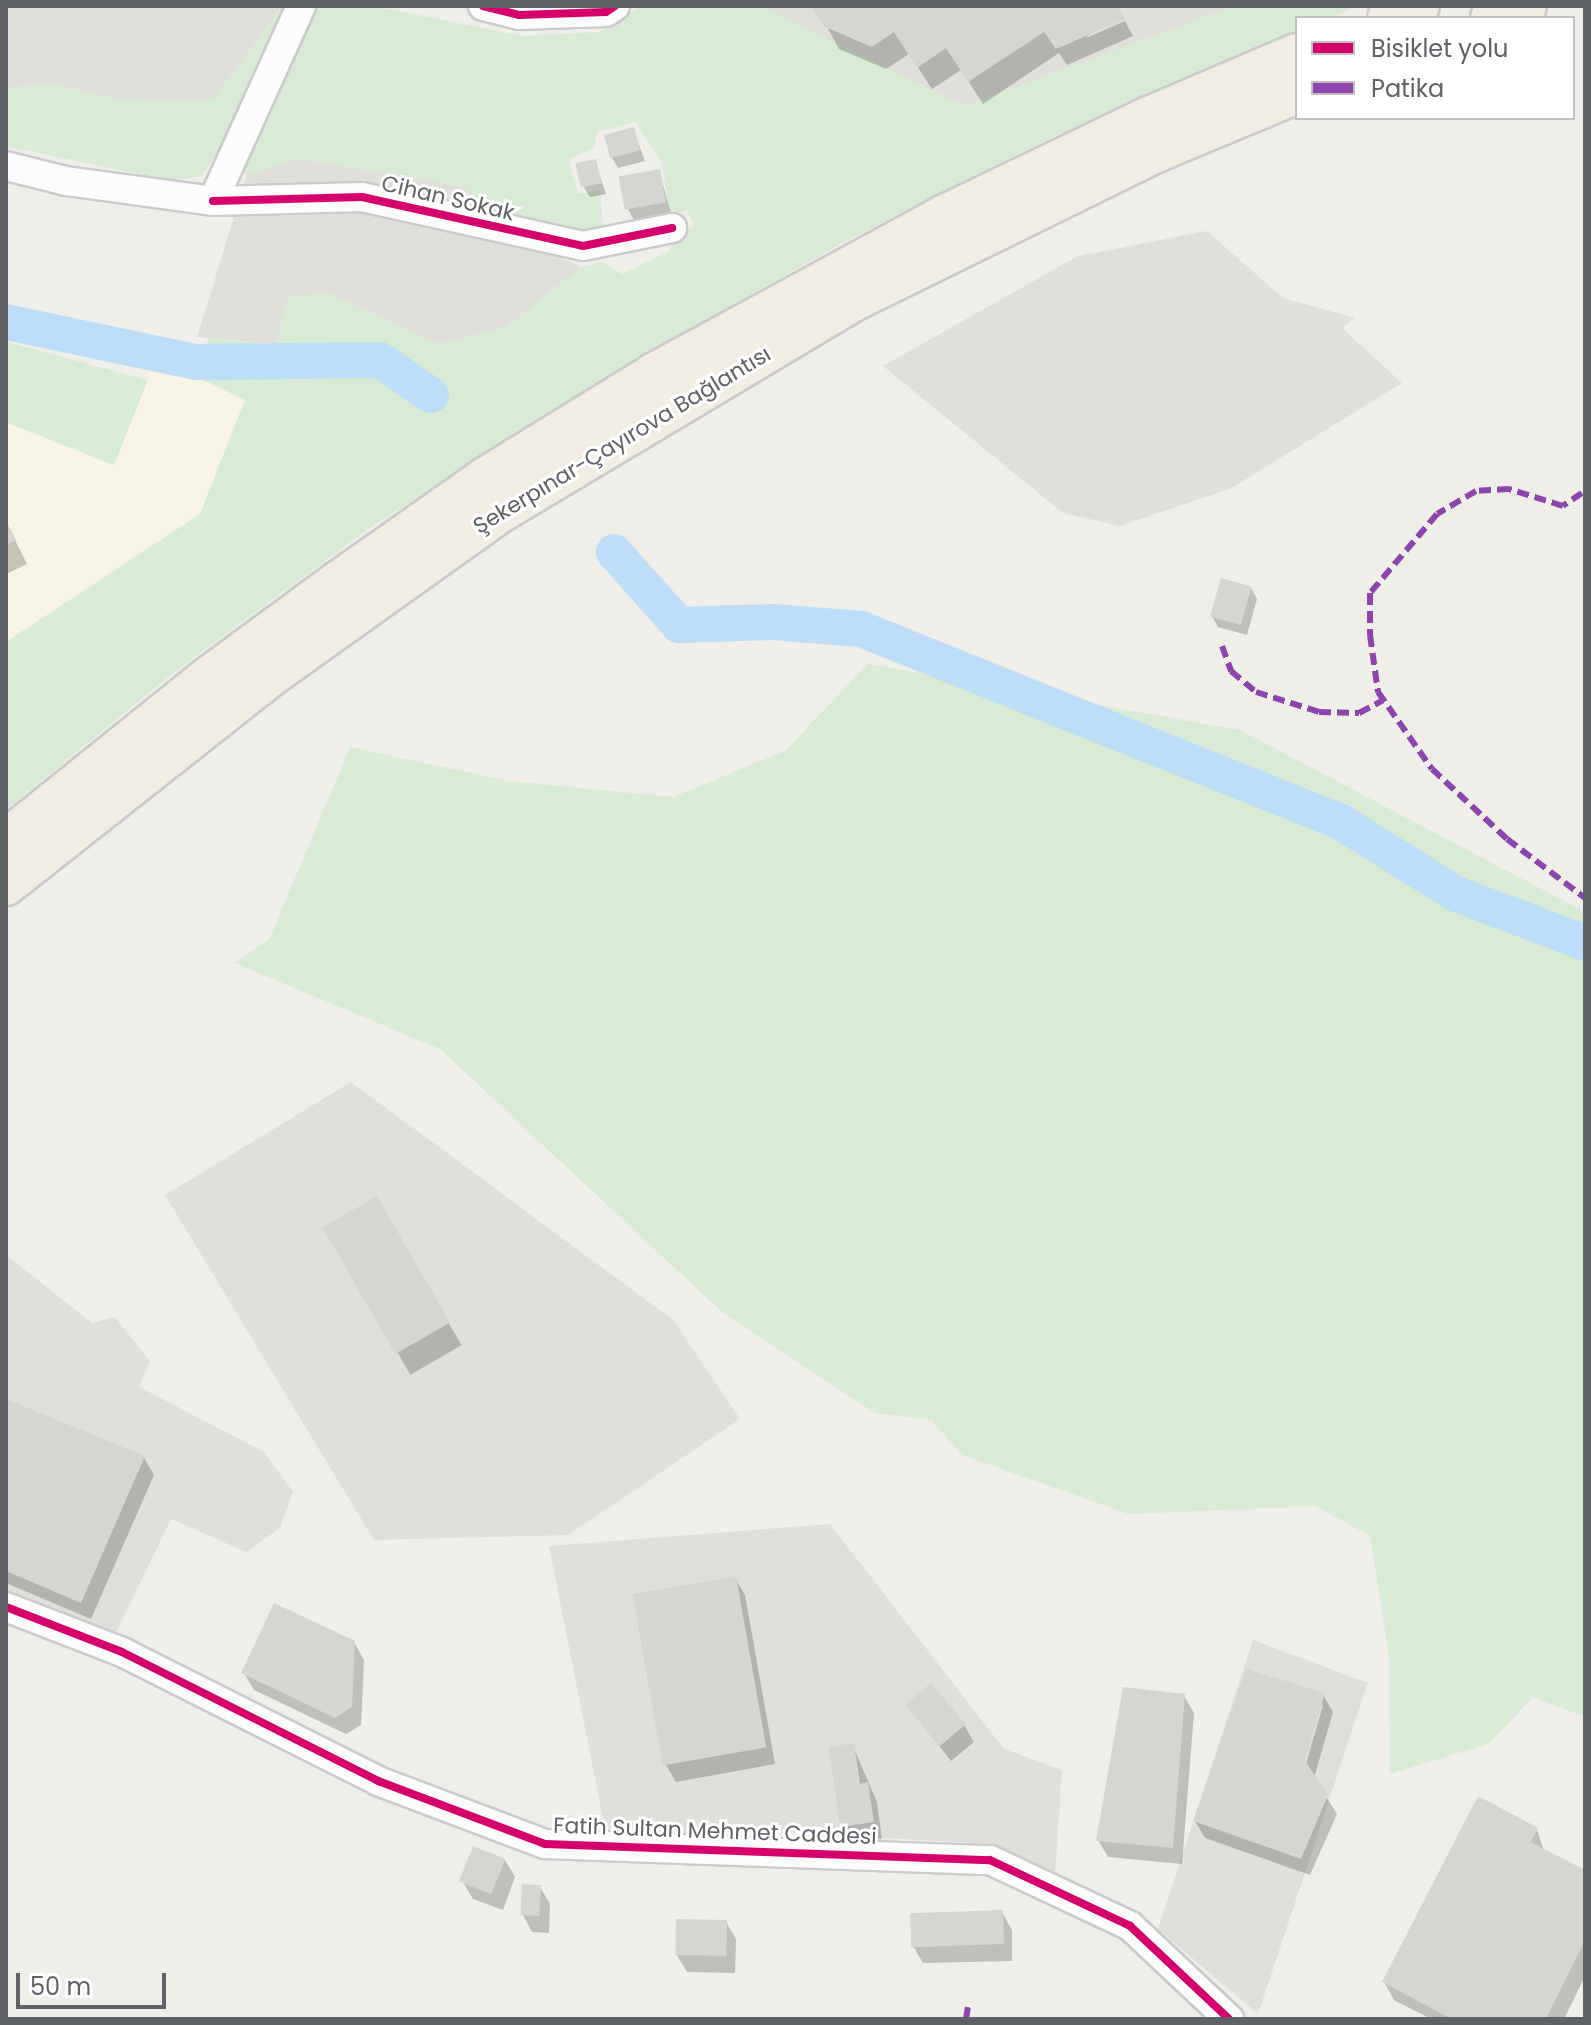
<!DOCTYPE html>
<html>
<head>
<meta charset="utf-8">
<style>
  body { margin:0 }
  #map { position:relative; width:1591px; height:2025px; overflow:hidden; background:#efeee9; font-family:Poppins,sans-serif }
  div>[style] { position:absolute }
  .commercial>* { inset:0; background:#f7f4e3 }
  .industrial>* { inset:0; background:#e0dfda }
  .green>* { inset:0; background:#d7ebd5 }
  .shadow>* { inset:0; background:#0003; transform-origin:0 0 }
  .river>* { height:36px; margin:-18px; padding:0 18px; transform-origin:18px; border-radius:18px; background:#bdddf8 }
  .building>* { inset:0; background:#d5d5d2; transform-origin:0 0 }
  .roads { filter:drop-shadow(2px 0 #cbcbcb) drop-shadow(-2px 0 #cbcbcb) drop-shadow(0 2px #cbcbcb) drop-shadow(0 -2px #cbcbcb) }
  .minor>* { height:28px; margin:-14px; padding:0 14px; transform-origin:14px; border-radius:14px; background:#fdfcfc }
  .highway>* { height:40px; margin:-20px; padding:0 20px; transform-origin:20px; border-radius:20px; background:#f1ede2 }
  .quiet>* { height:6px; margin-top:-3px; transform-origin:0; background:repeating-linear-gradient(90deg,#8e44ad 0 12px,transparent 0 18px) }
  .cycleway>* { height:8px; margin:-4px; padding:0 4px; transform-origin:4px; border-radius:4px; background:#d6006c }
  span { translate:-50% -50%; white-space:nowrap; text-align:center; line-height:1.15; -webkit-text-stroke:6px #fff; paint-order:stroke }
  .street-label { font-size:22px; color:#5e6267 }
  .frame { position:absolute; inset:0; border:8px solid #5e6267; pointer-events:none }
  .legend { position:absolute; left:1295px; top:16px; width:280px; height:104px; box-sizing:border-box; background:#fff; border:2px solid #bfc0c2; margin:0; padding:10px 14px; list-style:none; font-size:24px; color:#5e6267 }
  .legend li { display:flex; align-items:center; gap:16px; height:40px }
  .legend b { width:40px; border:2px solid #bfc0c2 }
  .scale { position:absolute; left:16px; top:1973px; width:150px; height:36px; box-sizing:border-box; border:4px solid #5e6267; border-top:0; padding-left:10px; font-size:24px; line-height:28px; white-space:nowrap; color:#5e6267; -webkit-text-stroke:6px #fff; paint-order:stroke }
</style>
</head>
<body>
<div id="map">
  <div class="commercial">
    <i style="clip-path:polygon(156px 358px,245px 399px,200px 514px,6px 642px,6px 422px,114px 465px)"></i>
  </div>
  <div class="industrial">
    <i style="clip-path:polygon(6px 6px,283px 6px,215px 98px,184px 102px,110px 98px,48px 83px,6px 89px)"></i>
    <i style="clip-path:polygon(760px 6px,1235px 6px,964px 106px)"></i>
    <i style="clip-path:polygon(298px 159px,465px 187px,518px 239px,581px 267px,506px 327px,439px 344px,328px 293px,277px 344px,197px 337px,247px 175px)"></i>
    <i style="clip-path:polygon(1207px 231px,1283px 298px,1355px 318px,1342px 328px,1402px 383px,1230px 489px,1120px 526px,1063px 513px,883px 366px,1078px 256px)"></i>
    <i style="clip-path:polygon(351px 1082px,673px 1320px,740px 1419px,568px 1535px,374px 1540px,165px 1195px)"></i>
    <i style="clip-path:polygon(6px 1255px,92px 1323px,115px 1317px,150px 1361px,139px 1387px,264px 1452px,293px 1492px,280px 1528px,246px 1552px,171px 1519px,114px 1637px,6px 1594px)"></i>
    <i style="clip-path:polygon(830px 1524px,1004px 1749px,1062px 1770px,1055px 1875px,992px 1844px,794px 1833px,606px 1834px,549px 1546px)"></i>
    <i style="clip-path:polygon(1253px 1640px,1368px 1683px,1258px 2014px,1158px 1929px)"></i>
  </div>
  <div class="green">
    <i style="clip-path:polygon(283px 6px,287px 6px,228px 140px,201px 176px,172px 181px,6px 146px,6px 89px,48px 83px,110px 98px,184px 102px,215px 98px)"></i>
    <i style="clip-path:polygon(315px 6px,374px 6px,521px 36px,600px 32px,641px 6px,760px 6px,964px 106px,1235px 6px,1357px 6px,1328px 18px,1297px 18px,1297px 30px,1047px 140px,844px 242px,630px 363px,371px 527px,173px 673px,6px 810px,6px 642px,200px 514px,245px 400px,195px 376px,209px 338px,276px 344px,288px 296px,328px 293px,439px 344px,506px 327px,581px 267px,602px 262px,622px 274px,670px 251px,668px 238px,694px 227px,687px 210px,670px 215px,662px 162px,635px 122px,597px 132px,594px 148px,569px 159px,578px 194px,600px 190px,603px 228px,579px 234px,566px 225px,508px 221px,492px 214px,465px 187px,298px 159px,247px 175px,236px 169px)"></i>
    <i style="clip-path:polygon(6px 342px,148px 380px,114px 465px,6px 422px)"></i>
    <i style="clip-path:polygon(868px 664px,1240px 730px,1585px 912px,1585px 1717px,1533px 1697px,1490px 1743px,1390px 1774px,1389px 1656px,1370px 1536px,1316px 1506px,1129px 1514px,962px 1455px,932px 1420px,875px 1413px,722px 1312px,440px 1049px,235px 963px,270px 938px,350px 747px,508px 781px,673px 797px,785px 751px)"></i>
  </div>
  <div class="shadow">
    <i style="clip-path:polygon(816px 6px,1115px 6px,1086px 38px,1125px 21px,1133px 36px,1067px 65px,1059px 53px,983px 104px,961px 70px,932px 89px,909px 54px,886px 69px,839px 49px)"></i>
    <i style="clip-path:polygon(633px 129px,645px 161px,618px 168px,612px 158px)"></i>
    <i style="clip-path:polygon(595px 162px,606px 194px,590px 197px,583px 186px)"></i>
    <i style="clip-path:polygon(659px 171px,671px 213px,634px 220px,628px 209px)"></i>
    <i style="clip-path:polygon(6px 522px,27px 564px,6px 574px)"></i>
    <i style="clip-path:polygon(1251px 588px,1257px 599px,1247px 635px,1218px 627px,1212px 616px)"></i>
    <i style="left:377px;top:1199px;width:169px;height:59px;rotate:60deg"></i>
    <i style="clip-path:polygon(6px 1402px,144px 1458px,154px 1475px,91px 1619px,6px 1583px)"></i>
    <i style="clip-path:polygon(735px 1578px,745px 1595px,775px 1764px,676px 1782px,666px 1765px)"></i>
    <i style="clip-path:polygon(354px 1642px,364px 1660px,361px 1725px,346px 1734px,254px 1690px,244px 1673px)"></i>
    <i style="clip-path:polygon(evenodd,1323px 1695px,1333px 1712px,1314px 1778px,1337px 1814px,1310px 1875px,1205px 1838px,1195px 1821px,1323px 1695px,1319px 1705px,1323px 1705px,1304px 1771px,1300px 1770px,1319px 1705px)"></i>
    <i style="clip-path:polygon(1184px 1696px,1194px 1713px,1182px 1864px,1108px 1857px,1098px 1840px)"></i>
    <i style="clip-path:polygon(908px 1706px,964px 1725px,974px 1742px,951px 1761px)"></i>
    <i style="clip-path:polygon(853px 1746px,877px 1802px,882px 1839px,852px 1843px,842px 1826px)"></i>
    <i style="clip-path:polygon(1537px 1830px,1544px 1851px,1585px 1872px,1585px 1976px,1564px 2019px,1431px 2019px,1394px 2000px,1384px 1982px)"></i>
    <i style="clip-path:polygon(505px 1860px,515px 1877px,503px 1910px,473px 1899px,463px 1882px)"></i>
    <i style="clip-path:polygon(540px 1887px,550px 1904px,549px 1933px,532px 1932px,523px 1915px)"></i>
    <i style="clip-path:polygon(1002px 1912px,1012px 1930px,1012px 1961px,923px 1963px,913px 1946px)"></i>
    <i style="clip-path:polygon(726px 1922px,736px 1939px,735px 1973px,687px 1972px,677px 1955px)"></i>
  </div>
  <div class="river">
    <i style="left:6px;top:322px;width:194px;rotate:11.9deg"></i>
    <i style="left:196px;top:362px;width:184px;rotate:-0.6deg"></i>
    <i style="left:380px;top:360px;width:62px;rotate:34.5deg"></i>
    <i style="left:614px;top:552px;width:98px;rotate:48.3deg"></i>
    <i style="left:679px;top:625px;width:95px;rotate:-1.8deg"></i>
    <i style="left:774px;top:622px;width:87px;rotate:4.6deg"></i>
    <i style="left:861px;top:629px;width:517px;rotate:21.9deg"></i>
    <i style="left:1341px;top:822px;width:136px;rotate:32.1deg"></i>
    <i style="left:1456px;top:894px;width:138px;rotate:20.8deg"></i>
  </div>
  <div class="building">
    <i style="clip-path:polygon(811px 6px,1117px 6px,1125px 19px,1056px 49px,1044px 32px,968px 82px,946px 48px,917px 68px,894px 32px,872px 47px,823px 26px)"></i>
    <i style="left:634px;top:127px;width:24px;height:31px;rotate:75deg"></i>
    <i style="left:596px;top:159px;width:25px;height:21px;rotate:78deg"></i>
    <i style="left:660px;top:169px;width:34px;height:42px;rotate:80deg"></i>
    <i style="clip-path:polygon(6px 521px,16px 540px,6px 545px)"></i>
    <i style="left:1221px;top:578px;width:32px;height:40px;rotate:16deg"></i>
    <i style="left:377px;top:1196px;width:146px;height:63px;rotate:60deg"></i>
    <i style="clip-path:polygon(6px 1399px,145px 1456px,81px 1603px,6px 1571px)"></i>
    <i style="left:736px;top:1576px;width:174px;height:105px;rotate:80deg"></i>
    <i style="clip-path:polygon(274px 1603px,355px 1641px,352px 1707px,335px 1718px,241px 1673px)"></i>
    <i style="clip-path:polygon(1246px 1669px,1325px 1693px,1305px 1761px,1328px 1795px,1301px 1859px,1193px 1821px)"></i>
    <i style="left:931px;top:1683px;width:54px;height:34px;rotate:50deg"></i>
    <i style="clip-path:polygon(1123px 1687px,1185px 1694px,1173px 1848px,1096px 1841px)"></i>
    <i style="clip-path:polygon(854px 1743px,860px 1784px,868px 1782px,874px 1822px,840px 1827px,829px 1747px)"></i>
    <i style="clip-path:polygon(1478px 1796px,1538px 1828px,1531px 1842px,1585px 1870px,1585px 1940px,1546px 2019px,1452px 2019px,1382px 1982px)"></i>
    <i style="left:473px;top:1846px;width:35px;height:38px;rotate:22deg"></i>
    <i style="left:522px;top:1884px;width:19px;height:31px;rotate:3deg"></i>
    <i style="left:1003px;top:1910px;width:34px;height:93px;rotate:88deg"></i>
    <i style="left:676px;top:1919px;width:51px;height:36px;rotate:1deg"></i>
  </div>
  <div class="roads">
    <div class="minor">
      <i style="left:483px;top:6px;width:37px;rotate:14deg"></i>
      <i style="left:519px;top:15px;width:87px;rotate:-2deg"></i>
      <i style="left:606px;top:12px;width:11px;rotate:-34deg"></i>
      <i style="left:6px;top:166px;width:62px;rotate:14deg"></i>
      <i style="left:66px;top:181px;width:148px;rotate:7.7deg"></i>
      <i style="left:213px;top:201px;width:214px;rotate:-65.7deg"></i>
      <i style="left:213px;top:201px;width:149px;rotate:-1.5deg"></i>
      <i style="left:362px;top:197px;width:226px;rotate:12.5deg"></i>
      <i style="left:583px;top:246px;width:91px;rotate:-11.4deg"></i>
      <i style="left:6px;top:1607px;width:124px;rotate:21.2deg"></i>
      <i style="left:122px;top:1652px;width:287px;rotate:26.7deg"></i>
      <i style="left:378px;top:1781px;width:178px;rotate:20.7deg"></i>
      <i style="left:545px;top:1844px;width:445px;rotate:2.1deg"></i>
      <i style="left:990px;top:1860px;width:155px;rotate:25.2deg"></i>
      <i style="left:1130px;top:1926px;width:136px;rotate:43.2deg"></i>
    </div>
    <div class="highway">
      <i style="left:1388px;top:18px;width:33px;rotate:-21deg"></i>
      <i style="left:1491px;top:18px;width:37px;rotate:-19deg"></i>
      <i style="left:6px;top:840px;width:257px;rotate:-38.8deg"></i>
      <i style="left:206px;top:679px;width:165px;rotate:-36.4deg"></i>
      <i style="left:339px;top:581px;width:179px;rotate:-35.2deg"></i>
      <i style="left:485px;top:478px;width:200px;rotate:-31.7deg"></i>
      <i style="left:655px;top:373px;width:330px;rotate:-28.6deg"></i>
      <i style="left:945px;top:215px;width:226px;rotate:-25.7deg"></i>
      <i style="left:1149px;top:117px;width:161px;rotate:-23.1deg"></i>
      <i style="left:6px;top:885px;width:344px;rotate:-38.3deg"></i>
      <i style="left:276px;top:672px;width:277px;rotate:-35.5deg"></i>
      <i style="left:502px;top:511px;width:405px;rotate:-30.9deg"></i>
      <i style="left:849px;top:303px;width:344px;rotate:-26.2deg"></i>
      <i style="left:1158px;top:151px;width:151px;rotate:-22.6deg"></i>
    </div>
  </div>
  <div class="quiet">
    <i style="left:1582px;top:493px;width:23px;rotate:146deg"></i>
    <i style="left:1563px;top:506px;width:57px;rotate:-162.5deg"></i>
    <i style="left:1509px;top:489px;width:33px;rotate:177deg"></i>
    <i style="left:1476px;top:491px;width:45px;rotate:149.5deg"></i>
    <i style="left:1437px;top:514px;width:104px;rotate:130.3deg"></i>
    <i style="left:1370px;top:593px;width:42px;rotate:90deg"></i>
    <i style="left:1370px;top:635px;width:58px;rotate:82deg"></i>
    <i style="left:1378px;top:692px;width:94px;rotate:55deg"></i>
    <i style="left:1432px;top:769px;width:103px;rotate:43deg"></i>
    <i style="left:1507px;top:839px;width:98px;rotate:37.1deg"></i>
    <i style="left:1222px;top:646px;width:27px;rotate:70deg"></i>
    <i style="left:1231px;top:671px;width:33px;rotate:40deg"></i>
    <i style="left:1256px;top:692px;width:66px;rotate:17.6deg"></i>
    <i style="left:1319px;top:712px;width:40px;rotate:1.4deg"></i>
    <i style="left:1359px;top:713px;width:27px;rotate:-28deg"></i>
    <i style="left:966px;top:2019px;width:12px;rotate:-81deg"></i>
  </div>
  <div class="cycleway">
    <i style="left:483px;top:6px;width:37px;rotate:14deg"></i>
    <i style="left:519px;top:15px;width:87px;rotate:-2deg"></i>
    <i style="left:606px;top:12px;width:11px;rotate:-34deg"></i>
    <i style="left:213px;top:201px;width:149px;rotate:-1.5deg"></i>
    <i style="left:362px;top:197px;width:226px;rotate:12.5deg"></i>
    <i style="left:583px;top:246px;width:91px;rotate:-11.4deg"></i>
    <i style="left:6px;top:1607px;width:124px;rotate:21.2deg"></i>
    <i style="left:122px;top:1652px;width:287px;rotate:26.7deg"></i>
    <i style="left:378px;top:1781px;width:178px;rotate:20.7deg"></i>
    <i style="left:545px;top:1844px;width:445px;rotate:2.1deg"></i>
    <i style="left:990px;top:1860px;width:155px;rotate:25.2deg"></i>
    <i style="left:1130px;top:1926px;width:136px;rotate:43.2deg"></i>
  </div>
  <div class="street-label">
    <span style="left:448px;top:198px;rotate:13deg">Cihan Sokak</span>
    <span style="left:622px;top:440px;rotate:-31deg">Şekerpınar-Çayırova Bağlantısı</span>
    <span style="left:715px;top:1831px;rotate:2deg">Fatih Sultan Mehmet Caddesi</span>
  </div>
  <div class="frame"></div>
  <ul class="legend">
  <li><b style="height:10px;background:#d6006c"></b>Bisiklet yolu</li>
  <li><b style="height:10px;background:#8e44ad"></b>Patika</li>
  </ul>
  <div class="scale">50 m</div>
</div>
</body>
</html>
